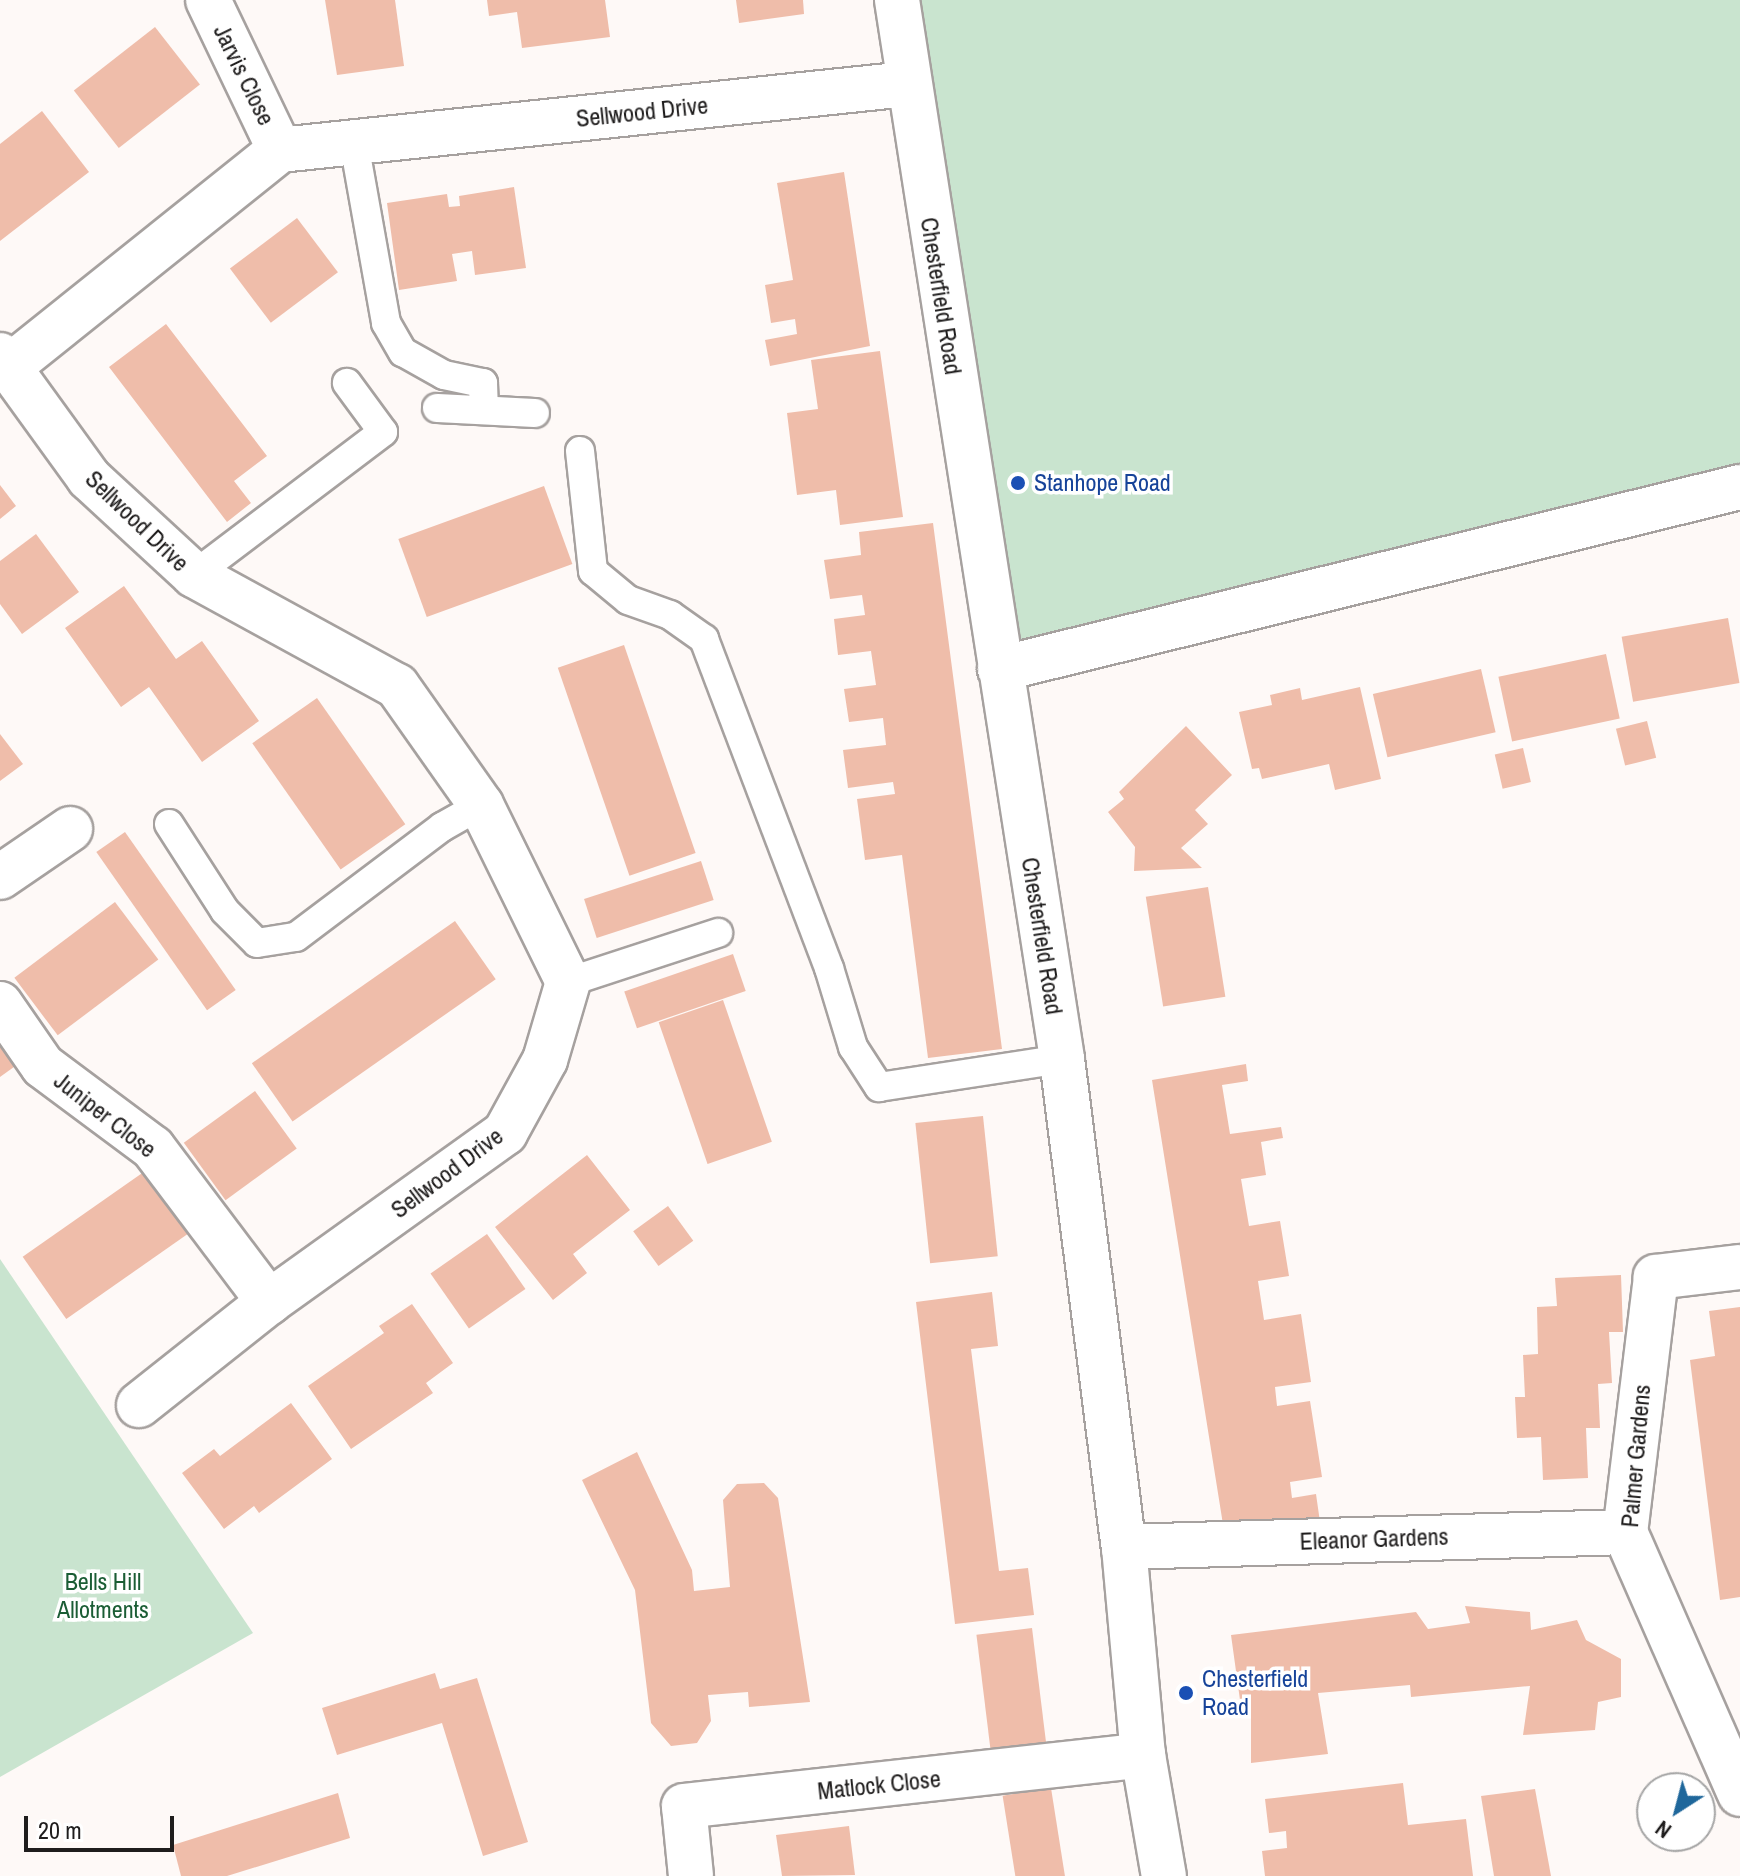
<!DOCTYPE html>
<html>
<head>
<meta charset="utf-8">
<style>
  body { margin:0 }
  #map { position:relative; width:1740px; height:1876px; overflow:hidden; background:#fef9f7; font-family:"Archivo Narrow",sans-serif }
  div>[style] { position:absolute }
  .green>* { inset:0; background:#c9e4cf }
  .building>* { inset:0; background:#efbdaa; transform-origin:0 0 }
  .roads { filter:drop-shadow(2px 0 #a6a19f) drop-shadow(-2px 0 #a6a19f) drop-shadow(0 2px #a6a19f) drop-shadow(0 -2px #a6a19f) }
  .lane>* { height:28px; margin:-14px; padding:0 14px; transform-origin:14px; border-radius:14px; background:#fff }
  .street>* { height:44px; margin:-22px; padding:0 22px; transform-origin:22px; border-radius:22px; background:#fff }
  .dots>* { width:22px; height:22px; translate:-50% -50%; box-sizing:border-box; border:4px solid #fff; border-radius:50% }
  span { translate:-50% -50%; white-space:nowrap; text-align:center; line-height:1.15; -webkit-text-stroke:7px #fff; paint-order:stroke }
  .street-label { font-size:24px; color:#1f1d1d }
  .transit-label { font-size:24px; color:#164399 }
  .left { translate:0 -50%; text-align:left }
  .park-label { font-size:24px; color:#1b5d35 }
  .north { position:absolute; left:1636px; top:1772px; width:80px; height:80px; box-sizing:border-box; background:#fff; border:2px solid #a5a5a5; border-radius:50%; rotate:216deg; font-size:22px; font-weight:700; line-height:32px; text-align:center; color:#1f1d1d }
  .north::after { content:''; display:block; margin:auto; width:28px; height:36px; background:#1f679b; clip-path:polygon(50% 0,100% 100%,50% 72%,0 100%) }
  .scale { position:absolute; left:24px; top:1816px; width:150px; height:36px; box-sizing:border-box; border:4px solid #1f1d1d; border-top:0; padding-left:10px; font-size:24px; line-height:28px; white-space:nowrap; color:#1f1d1d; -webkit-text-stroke:6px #fff; paint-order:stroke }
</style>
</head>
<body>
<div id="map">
  <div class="green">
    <i style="clip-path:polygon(897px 0,1740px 0,1740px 487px,1000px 669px)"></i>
    <i style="clip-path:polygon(0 1259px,253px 1633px,0 1777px)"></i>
  </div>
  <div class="building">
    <i style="clip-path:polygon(325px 0,395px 0,404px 66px,337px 75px)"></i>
    <i style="clip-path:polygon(487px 0,605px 0,610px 37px,522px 48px,517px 12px,489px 16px)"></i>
    <i style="clip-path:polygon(736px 0,803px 0,804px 14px,739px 23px)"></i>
    <i style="left:155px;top:27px;width:73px;height:103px;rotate:52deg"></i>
    <i style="clip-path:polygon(42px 111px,89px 172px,0 241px,0 144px)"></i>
    <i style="clip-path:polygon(844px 172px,870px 346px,770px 366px,765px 340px,797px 334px,795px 319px,771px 323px,765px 285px,793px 280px,777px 183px)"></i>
    <i style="clip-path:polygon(514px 187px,526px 268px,475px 275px,472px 251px,452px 254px,457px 281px,399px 290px,387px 203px,447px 194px,449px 207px,460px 206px,459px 196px)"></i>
    <i style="left:297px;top:218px;width:68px;height:84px;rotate:53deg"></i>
    <i style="clip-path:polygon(166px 324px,267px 456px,234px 481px,251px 503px,227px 522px,109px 367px)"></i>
    <i style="clip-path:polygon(880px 351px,903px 517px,840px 525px,836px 490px,797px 495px,787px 413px,818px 409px,811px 360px)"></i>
    <i style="clip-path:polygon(0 485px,16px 506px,0 519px)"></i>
    <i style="left:544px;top:486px;width:83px;height:155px;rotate:70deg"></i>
    <i style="clip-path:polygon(933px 523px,1002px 1049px,928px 1058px,902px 855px,865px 860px,857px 799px,895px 794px,893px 782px,848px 788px,843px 750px,886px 745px,883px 718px,849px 722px,844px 689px,876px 685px,871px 651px,838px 655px,834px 619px,865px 615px,862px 595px,830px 599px,824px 560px,861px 555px,859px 532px)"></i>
    <i style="clip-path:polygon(36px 534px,79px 592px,22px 634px,0 604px,0 561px)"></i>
    <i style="clip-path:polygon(124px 586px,176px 659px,202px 641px,259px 721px,202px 762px,149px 687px,121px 707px,65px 628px)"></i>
    <i style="left:1728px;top:618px;width:66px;height:108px;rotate:80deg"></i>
    <i style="left:624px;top:645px;width:220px;height:70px;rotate:71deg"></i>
    <i style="left:1606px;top:654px;width:66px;height:110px;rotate:78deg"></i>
    <i style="left:1481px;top:669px;width:65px;height:111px;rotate:77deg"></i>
    <i style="clip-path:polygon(1360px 687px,1381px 779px,1335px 790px,1329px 764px,1262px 779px,1259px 768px,1252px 769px,1239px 712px,1272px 705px,1270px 695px,1300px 688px,1302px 700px)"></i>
    <i style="left:317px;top:698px;width:154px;height:79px;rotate:55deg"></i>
    <i style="left:1647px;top:721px;width:38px;height:32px;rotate:76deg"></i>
    <i style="clip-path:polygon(1186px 726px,1232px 775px,1195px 810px,1208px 824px,1181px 848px,1202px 868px,1134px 871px,1135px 847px,1108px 812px,1124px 799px,1119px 792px)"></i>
    <i style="clip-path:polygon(0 734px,23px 764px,0 781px)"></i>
    <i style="left:1523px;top:748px;width:35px;height:29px;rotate:77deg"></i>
    <i style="left:125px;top:832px;width:193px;height:35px;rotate:55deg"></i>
    <i style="left:701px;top:861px;width:41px;height:123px;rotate:72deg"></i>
    <i style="left:1208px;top:887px;width:111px;height:63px;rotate:81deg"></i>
    <i style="left:115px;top:902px;width:72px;height:126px;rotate:53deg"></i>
    <i style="left:455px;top:921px;width:71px;height:248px;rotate:55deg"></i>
    <i style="left:733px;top:954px;width:39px;height:115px;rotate:71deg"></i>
    <i style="left:723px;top:1000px;width:150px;height:68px;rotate:71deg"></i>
    <i style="clip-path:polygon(0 1026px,25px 1059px,0 1077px)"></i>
    <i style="clip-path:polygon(1246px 1064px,1248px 1081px,1222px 1085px,1230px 1134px,1281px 1127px,1283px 1138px,1261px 1142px,1266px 1175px,1241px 1179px,1249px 1226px,1280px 1221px,1289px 1276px,1258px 1281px,1264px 1320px,1301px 1314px,1311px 1382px,1275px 1387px,1277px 1406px,1310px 1401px,1322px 1477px,1290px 1482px,1292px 1498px,1316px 1494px,1320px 1522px,1225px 1537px,1152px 1080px)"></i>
    <i style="left:255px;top:1091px;width:71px;height:88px;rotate:54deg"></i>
    <i style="left:983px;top:1116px;width:141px;height:68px;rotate:84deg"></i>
    <i style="clip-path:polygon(587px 1155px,630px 1210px,573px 1254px,587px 1273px,553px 1300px,495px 1227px)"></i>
    <i style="left:148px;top:1169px;width:76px;height:153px;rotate:55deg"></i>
    <i style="left:668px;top:1206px;width:43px;height:43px;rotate:54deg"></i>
    <i style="left:487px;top:1234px;width:67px;height:69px;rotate:55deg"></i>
    <i style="clip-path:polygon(1621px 1275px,1623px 1332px,1609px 1332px,1612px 1383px,1598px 1384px,1600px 1428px,1586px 1428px,1588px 1478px,1543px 1480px,1541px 1437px,1517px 1438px,1515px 1397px,1525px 1397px,1523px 1355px,1538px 1354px,1537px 1307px,1557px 1306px,1555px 1278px)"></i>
    <i style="clip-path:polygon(992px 1292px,998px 1346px,971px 1349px,999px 1571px,1028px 1568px,1034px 1615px,955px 1624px,916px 1302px)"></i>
    <i style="clip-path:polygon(412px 1304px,453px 1363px,426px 1383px,433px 1393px,351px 1449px,308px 1386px,384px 1333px,379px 1326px)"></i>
    <i style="clip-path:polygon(1740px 1307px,1740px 1597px,1720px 1600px,1690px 1360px,1715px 1356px,1709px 1311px)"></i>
    <i style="clip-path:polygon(291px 1403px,332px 1459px,259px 1513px,254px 1506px,224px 1529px,182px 1473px,214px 1449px,220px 1456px)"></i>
    <i style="clip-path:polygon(637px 1452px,692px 1570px,694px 1591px,730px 1587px,723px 1500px,737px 1484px,764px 1483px,778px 1498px,810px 1702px,749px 1707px,748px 1692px,708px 1695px,711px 1721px,697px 1743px,671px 1746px,651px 1723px,635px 1590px,582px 1480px)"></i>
    <i style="clip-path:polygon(1465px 1606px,1530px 1612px,1531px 1630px,1577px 1620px,1586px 1640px,1621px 1659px,1621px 1697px,1598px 1702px,1595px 1730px,1523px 1735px,1530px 1686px,1411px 1697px,1410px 1685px,1318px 1693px,1328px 1754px,1251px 1763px,1251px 1699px,1240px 1700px,1231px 1635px,1416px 1612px,1428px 1629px,1470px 1623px)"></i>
    <i style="left:1032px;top:1628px;width:115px;height:56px;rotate:83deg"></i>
    <i style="clip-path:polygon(435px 1673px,440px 1689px,477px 1678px,528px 1842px,483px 1856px,442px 1723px,337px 1755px,322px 1708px)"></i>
    <i style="clip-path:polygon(1403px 1783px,1408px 1825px,1466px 1819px,1473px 1876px,1265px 1876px,1262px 1851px,1287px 1848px,1286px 1831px,1269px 1833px,1265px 1799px)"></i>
    <i style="left:1051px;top:1788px;width:89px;height:49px;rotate:81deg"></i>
    <i style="clip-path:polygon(1535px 1789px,1551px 1876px,1494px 1876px,1481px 1796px)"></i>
    <i style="clip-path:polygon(338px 1793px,350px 1838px,227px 1876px,181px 1876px,173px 1845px)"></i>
    <i style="clip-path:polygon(849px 1826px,855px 1875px,782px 1876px,776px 1835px)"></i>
  </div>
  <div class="roads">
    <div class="lane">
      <i style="left:354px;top:143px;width:183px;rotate:79.9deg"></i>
      <i style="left:386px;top:323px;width:34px;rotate:60deg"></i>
      <i style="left:403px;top:352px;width:47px;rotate:29.3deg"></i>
      <i style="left:444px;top:375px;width:40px;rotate:12deg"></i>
      <i style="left:483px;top:383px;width:27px;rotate:88deg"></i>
      <i style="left:437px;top:408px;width:98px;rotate:2.9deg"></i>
      <i style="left:580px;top:451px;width:121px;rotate:83.8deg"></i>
      <i style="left:593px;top:571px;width:45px;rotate:39.6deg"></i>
      <i style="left:628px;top:600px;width:45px;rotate:19.7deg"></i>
      <i style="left:670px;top:615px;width:42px;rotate:35.2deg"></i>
      <i style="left:704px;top:639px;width:352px;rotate:69.2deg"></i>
      <i style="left:829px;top:968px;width:83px;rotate:73.1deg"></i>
      <i style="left:853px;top:1047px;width:48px;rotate:57deg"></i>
      <i style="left:879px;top:1087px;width:185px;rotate:-8.7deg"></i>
      <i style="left:194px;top:575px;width:237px;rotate:-37.1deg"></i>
      <i style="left:383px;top:432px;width:61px;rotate:-126.3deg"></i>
      <i style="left:169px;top:824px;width:103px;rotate:57.2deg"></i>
      <i style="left:225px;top:911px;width:45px;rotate:45deg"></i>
      <i style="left:257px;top:943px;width:39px;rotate:-9deg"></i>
      <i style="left:296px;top:937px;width:183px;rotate:-37deg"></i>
      <i style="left:442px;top:827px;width:45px;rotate:-29.4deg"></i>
      <i style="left:568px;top:982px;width:158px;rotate:-18.1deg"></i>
    </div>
    <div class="street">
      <i style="left:208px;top:0;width:166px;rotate:64.4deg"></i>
      <i style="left:897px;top:0;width:1072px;rotate:81.14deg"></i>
      <i style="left:1062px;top:1059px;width:492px;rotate:82.8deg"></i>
      <i style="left:1124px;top:1547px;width:209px;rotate:84.8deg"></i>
      <i style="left:1143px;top:1755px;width:123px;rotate:80.2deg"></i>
      <i style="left:0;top:355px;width:152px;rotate:54.1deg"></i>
      <i style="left:89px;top:478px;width:143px;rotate:42.7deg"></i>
      <i style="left:194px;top:575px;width:231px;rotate:28.7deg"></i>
      <i style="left:397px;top:686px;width:146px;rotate:54.8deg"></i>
      <i style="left:481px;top:805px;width:197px;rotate:63.8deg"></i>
      <i style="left:568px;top:982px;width:81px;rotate:106.4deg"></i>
      <i style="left:545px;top:1060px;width:83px;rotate:118.7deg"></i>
      <i style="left:505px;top:1133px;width:290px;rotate:144.4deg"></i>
      <i style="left:269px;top:1302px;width:166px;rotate:141.6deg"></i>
      <i style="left:9px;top:367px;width:347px;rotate:-38.7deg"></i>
      <i style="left:280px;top:150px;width:630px;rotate:-6.01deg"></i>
      <i style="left:1000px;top:669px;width:762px;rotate:-13.82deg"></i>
      <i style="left:0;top:877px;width:85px;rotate:-34.4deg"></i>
      <i style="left:0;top:1004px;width:75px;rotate:55.3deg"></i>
      <i style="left:43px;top:1066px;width:137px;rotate:36.7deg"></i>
      <i style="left:153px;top:1148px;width:193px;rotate:53deg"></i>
      <i style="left:1740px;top:1267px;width:85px;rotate:173.2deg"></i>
      <i style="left:1656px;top:1277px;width:257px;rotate:96.9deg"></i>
      <i style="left:1625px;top:1532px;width:286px;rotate:66.3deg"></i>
      <i style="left:1124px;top:1547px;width:501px;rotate:-1.71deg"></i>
      <i style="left:691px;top:1876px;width:70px;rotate:-95.7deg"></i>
      <i style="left:684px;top:1806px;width:462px;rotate:-6.3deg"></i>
    </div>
  </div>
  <div class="dots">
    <i style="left:1018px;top:483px;background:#1a4fb4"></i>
    <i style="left:1186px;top:1693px;background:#1a4fb4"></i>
  </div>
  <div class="street-label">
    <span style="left:244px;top:75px;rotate:64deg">Jarvis Close</span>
    <span style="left:642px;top:112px;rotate:-6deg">Sellwood Drive</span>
    <span style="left:941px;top:296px;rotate:81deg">Chesterfield Road</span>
    <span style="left:137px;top:521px;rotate:44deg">Sellwood Drive</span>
    <span style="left:1042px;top:936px;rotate:81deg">Chesterfield Road</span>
    <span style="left:105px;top:1115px;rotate:38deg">Juniper Close</span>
    <span style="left:447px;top:1173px;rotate:-37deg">Sellwood Drive</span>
    <span style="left:1636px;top:1456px;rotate:-85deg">Palmer Gardens</span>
    <span style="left:1374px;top:1539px;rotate:-2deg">Eleanor Gardens</span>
    <span style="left:879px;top:1785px;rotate:-6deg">Matlock Close</span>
  </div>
  <div class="transit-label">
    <span class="left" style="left:1034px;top:483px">Stanhope Road</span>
    <span class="left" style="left:1202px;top:1693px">Chesterfield<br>Road</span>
  </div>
  <div class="park-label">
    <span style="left:103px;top:1596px">Bells Hill<br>Allotments</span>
  </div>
  <div class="north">N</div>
  <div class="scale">20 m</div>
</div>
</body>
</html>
